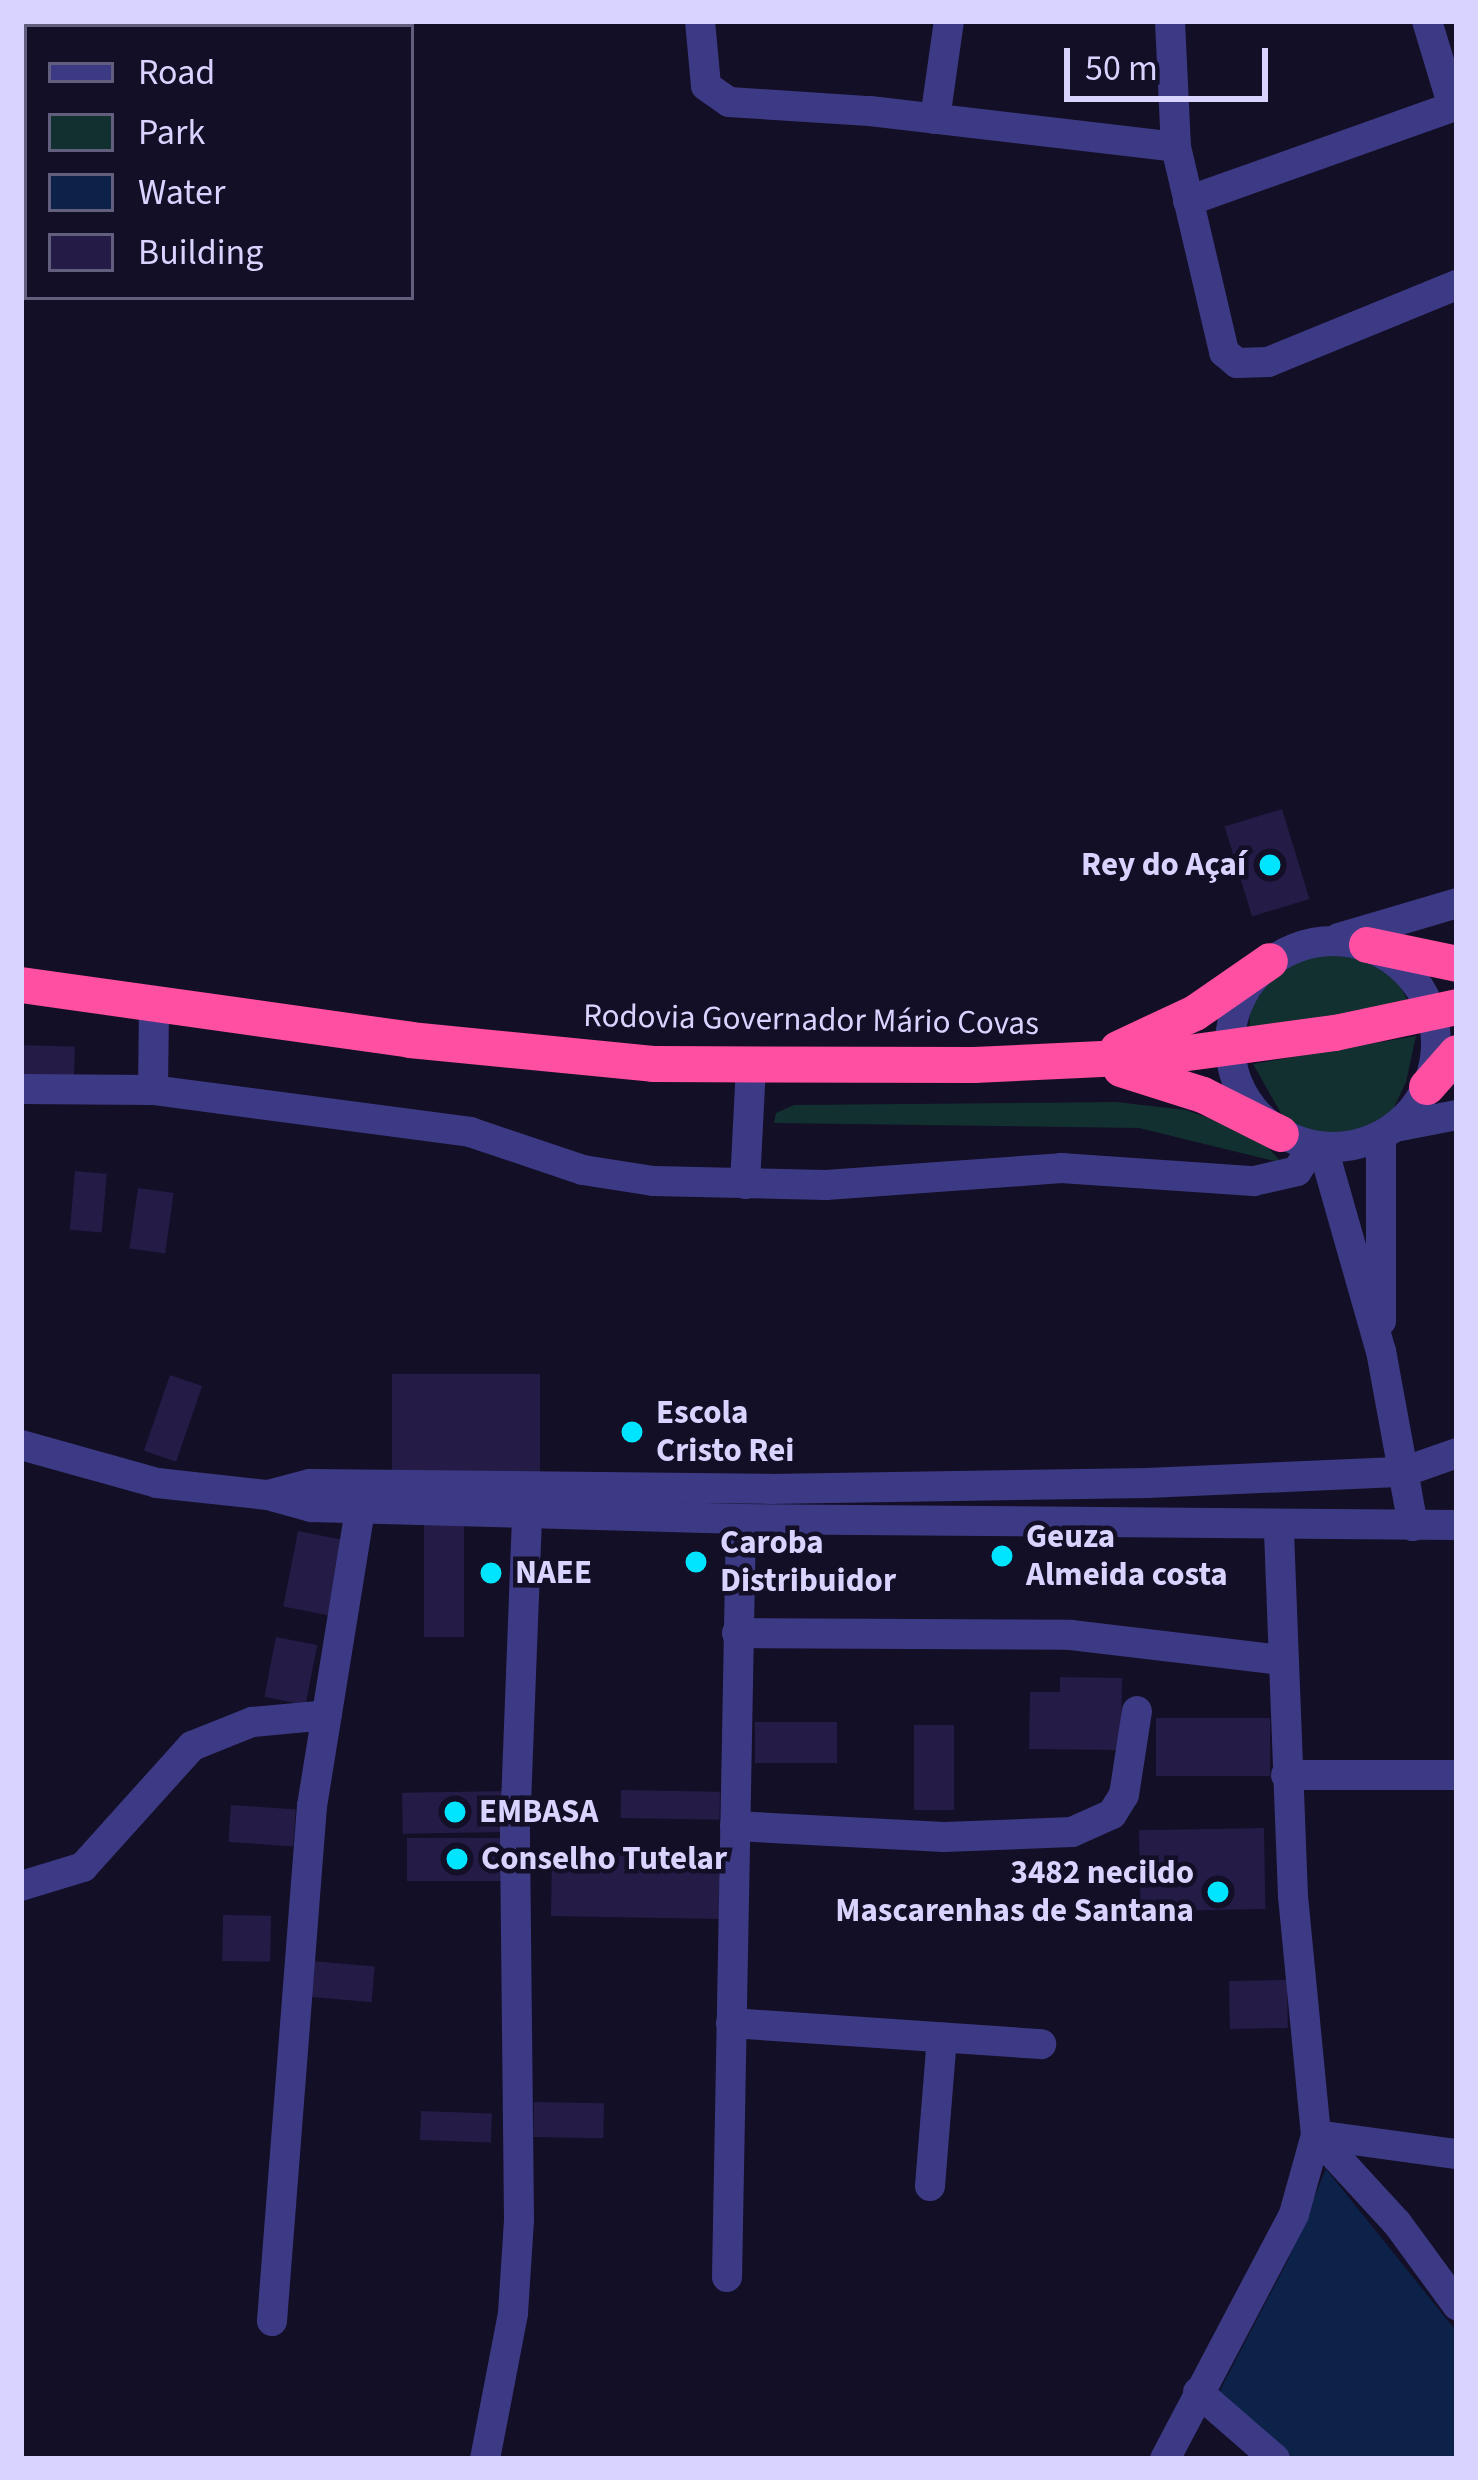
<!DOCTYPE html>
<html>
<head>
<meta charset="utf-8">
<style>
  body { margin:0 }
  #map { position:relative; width:1478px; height:2480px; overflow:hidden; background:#130f26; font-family:"Source Sans 3",sans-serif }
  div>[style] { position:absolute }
  .green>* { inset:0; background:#12302f }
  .water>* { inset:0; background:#0c2248 }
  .building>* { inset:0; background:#241b47; transform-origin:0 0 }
  .minor>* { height:30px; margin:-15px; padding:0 15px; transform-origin:15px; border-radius:15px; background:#3d3a85 }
  .minor>.ring { margin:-15px; padding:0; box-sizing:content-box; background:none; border:30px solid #3d3a85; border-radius:50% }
  .highway>* { height:36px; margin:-18px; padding:0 18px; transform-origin:18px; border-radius:18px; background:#ff4fa3 }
  .dots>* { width:33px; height:33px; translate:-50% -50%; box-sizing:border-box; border:6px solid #130f26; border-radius:50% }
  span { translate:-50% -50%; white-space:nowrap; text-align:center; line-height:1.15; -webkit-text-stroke:9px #130f26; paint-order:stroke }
  .poi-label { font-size:33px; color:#d9d4ff; font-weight:700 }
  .right { translate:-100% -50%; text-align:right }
  .left { translate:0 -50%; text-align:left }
  .street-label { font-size:33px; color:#d9d4ff }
  .frame { position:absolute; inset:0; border:24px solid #d9d4ff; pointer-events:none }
  .legend { position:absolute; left:24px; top:24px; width:390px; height:276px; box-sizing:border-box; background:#130f26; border:3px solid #625e7d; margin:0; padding:15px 21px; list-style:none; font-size:36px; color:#d9d4ff }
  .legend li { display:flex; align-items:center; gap:24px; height:60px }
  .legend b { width:60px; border:3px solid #625e7d }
  .scale { position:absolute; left:1064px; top:48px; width:204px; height:54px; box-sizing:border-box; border:6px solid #d9d4ff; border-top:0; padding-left:15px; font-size:36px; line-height:42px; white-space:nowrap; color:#d9d4ff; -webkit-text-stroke:9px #130f26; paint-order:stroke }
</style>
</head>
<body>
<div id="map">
  <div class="green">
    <i style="clip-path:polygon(1342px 948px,1371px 955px,1394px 974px,1409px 1003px,1249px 1034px,1250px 1010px,1280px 965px,1311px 950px)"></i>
    <i style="clip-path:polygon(1416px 1036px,1406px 1082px,1389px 1118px,1367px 1133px,1337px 1139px,1310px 1133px,1282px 1115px,1253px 1064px)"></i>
    <i style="clip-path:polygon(1116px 1102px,1186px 1110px,1257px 1135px,1282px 1163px,1139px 1128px,774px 1123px,776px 1113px,794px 1105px)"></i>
  </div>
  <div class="water">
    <i style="clip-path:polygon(1326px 2169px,1457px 2332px,1457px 2459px,1293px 2459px,1219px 2392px,1289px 2258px)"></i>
  </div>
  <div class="building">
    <i style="left:1282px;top:809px;width:94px;height:60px;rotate:73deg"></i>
    <i style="left:22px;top:1045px;width:53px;height:32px;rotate:2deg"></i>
    <i style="left:75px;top:1171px;width:32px;height:59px;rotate:5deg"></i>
    <i style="left:138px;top:1188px;width:36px;height:61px;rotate:8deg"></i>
    <i style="left:392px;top:1374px;width:148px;height:98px"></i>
    <i style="left:170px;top:1375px;width:34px;height:80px;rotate:19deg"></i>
    <i style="left:424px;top:1523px;width:40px;height:114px"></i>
    <i style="left:298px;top:1531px;width:48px;height:77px;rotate:11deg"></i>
    <i style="left:276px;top:1637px;width:42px;height:61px;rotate:11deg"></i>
    <i style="clip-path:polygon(1060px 1677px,1122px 1678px,1121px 1750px,1029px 1749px,1030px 1692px,1060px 1692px)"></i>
    <i style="left:1156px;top:1718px;width:114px;height:58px"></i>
    <i style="left:837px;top:1722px;width:41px;height:82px;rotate:90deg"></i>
    <i style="left:914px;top:1725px;width:40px;height:85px"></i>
    <i style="left:621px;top:1790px;width:99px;height:28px;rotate:1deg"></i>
    <i style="left:507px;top:1791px;width:41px;height:105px;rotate:89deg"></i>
    <i style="left:231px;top:1805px;width:65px;height:37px;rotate:4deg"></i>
    <i style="left:1264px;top:1828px;width:81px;height:125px;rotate:89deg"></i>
    <i style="left:407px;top:1838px;width:100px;height:43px"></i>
    <i style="left:722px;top:1855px;width:64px;height:170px;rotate:91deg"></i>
    <i style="left:223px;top:1915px;width:48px;height:46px;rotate:1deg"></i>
    <i style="left:312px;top:1961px;width:63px;height:36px;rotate:5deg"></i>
    <i style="left:1287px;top:1980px;width:48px;height:58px;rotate:89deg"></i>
    <i style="left:534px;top:2102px;width:70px;height:35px;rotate:1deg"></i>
    <i style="left:421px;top:2111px;width:71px;height:29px;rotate:2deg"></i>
  </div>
  <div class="minor">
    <i style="left:700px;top:21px;width:65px;rotate:84.7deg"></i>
    <i style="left:706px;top:86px;width:28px;rotate:35deg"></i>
    <i style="left:729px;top:102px;width:141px;rotate:3.7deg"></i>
    <i style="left:870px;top:111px;width:308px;rotate:6.7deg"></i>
    <i style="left:1170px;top:21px;width:126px;rotate:87.3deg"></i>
    <i style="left:1176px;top:147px;width:211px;rotate:76.8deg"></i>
    <i style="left:1224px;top:352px;width:17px;rotate:40deg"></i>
    <i style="left:1237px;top:363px;width:31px;rotate:-2deg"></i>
    <i style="left:1268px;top:362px;width:204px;rotate:-22.2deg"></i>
    <i style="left:1427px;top:21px;width:90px;rotate:73.2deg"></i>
    <i style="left:935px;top:119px;width:99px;rotate:-81.9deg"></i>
    <i style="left:1188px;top:201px;width:286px;rotate:-19.6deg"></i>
    <i style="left:1339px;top:938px;width:123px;rotate:-16.5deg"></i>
    <i class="ring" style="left:1230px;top:941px;width:176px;height:176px"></i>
    <i style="left:21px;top:1089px;width:132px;rotate:0.4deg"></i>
    <i style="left:153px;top:1090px;width:87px;rotate:-89.3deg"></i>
    <i style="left:153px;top:1090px;width:320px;rotate:7.5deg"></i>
    <i style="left:470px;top:1132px;width:119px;rotate:18.6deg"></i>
    <i style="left:583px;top:1170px;width:71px;rotate:8.9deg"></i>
    <i style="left:653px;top:1181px;width:173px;rotate:1.3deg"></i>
    <i style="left:826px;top:1185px;width:236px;rotate:-4.1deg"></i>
    <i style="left:1061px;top:1168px;width:193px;rotate:3.9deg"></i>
    <i style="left:1254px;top:1181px;width:44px;rotate:-13.1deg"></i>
    <i style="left:1297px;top:1171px;width:30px;rotate:-57deg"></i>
    <i style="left:1395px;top:1127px;width:63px;rotate:-11deg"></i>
    <i style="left:1381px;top:1137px;width:184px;rotate:90deg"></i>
    <i style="left:1323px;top:1148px;width:211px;rotate:74.1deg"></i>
    <i style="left:1381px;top:1351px;width:178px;rotate:79.6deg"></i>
    <i style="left:745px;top:1184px;width:119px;rotate:-87.1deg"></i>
    <i style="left:21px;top:1445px;width:141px;rotate:15.6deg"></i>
    <i style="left:157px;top:1483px;width:112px;rotate:6.2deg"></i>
    <i style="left:268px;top:1495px;width:45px;rotate:15.6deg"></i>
    <i style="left:311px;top:1507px;width:430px;rotate:1.6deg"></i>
    <i style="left:741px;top:1519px;width:716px;rotate:0.48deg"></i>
    <i style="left:268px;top:1495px;width:43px;rotate:-14.7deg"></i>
    <i style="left:310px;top:1484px;width:459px;rotate:0.6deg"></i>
    <i style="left:769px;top:1489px;width:378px;rotate:-0.9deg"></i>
    <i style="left:1147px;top:1483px;width:256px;rotate:-2.5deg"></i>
    <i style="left:1403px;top:1472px;width:57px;rotate:-19.4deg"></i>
    <i style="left:737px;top:1633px;width:334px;rotate:0.3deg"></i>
    <i style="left:1071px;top:1635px;width:212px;rotate:6.8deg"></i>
    <i style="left:1286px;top:1775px;width:171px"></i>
    <i style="left:735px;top:1826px;width:209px;rotate:3deg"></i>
    <i style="left:944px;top:1837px;width:128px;rotate:-2.2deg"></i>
    <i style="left:1072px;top:1832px;width:44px;rotate:-24.2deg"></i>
    <i style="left:1112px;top:1814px;width:22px;rotate:-58deg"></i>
    <i style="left:1124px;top:1795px;width:85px;rotate:-81.2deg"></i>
    <i style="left:21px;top:1886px;width:65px;rotate:-17deg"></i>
    <i style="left:83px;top:1867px;width:163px;rotate:-48deg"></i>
    <i style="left:192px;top:1746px;width:65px;rotate:-21.8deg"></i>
    <i style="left:252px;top:1722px;width:75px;rotate:-5.3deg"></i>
    <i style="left:731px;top:2023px;width:311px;rotate:3.9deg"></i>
    <i style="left:1316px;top:2135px;width:120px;rotate:47.4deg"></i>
    <i style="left:1397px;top:2223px;width:102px;rotate:53.8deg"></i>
    <i style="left:1316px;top:2135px;width:142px;rotate:7.7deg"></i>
    <i style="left:930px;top:2186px;width:149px;rotate:-85.4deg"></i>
    <i style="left:727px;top:2277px;width:758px;rotate:-88.94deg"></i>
    <i style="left:272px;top:2321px;width:517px;rotate:-85.56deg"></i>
    <i style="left:312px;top:1806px;width:301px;rotate:-80.8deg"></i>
    <i style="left:1198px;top:2392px;width:102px;rotate:41deg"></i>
    <i style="left:485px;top:2459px;width:149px;rotate:-79.1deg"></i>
    <i style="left:513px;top:2313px;width:93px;rotate:-86.3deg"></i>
    <i style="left:519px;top:2220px;width:390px;rotate:-90.6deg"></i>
    <i style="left:515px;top:1830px;width:316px;rotate:-87.8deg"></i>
    <i style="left:1165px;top:2459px;width:277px;rotate:-62.2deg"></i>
    <i style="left:1294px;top:2214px;width:82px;rotate:-74.4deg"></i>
    <i style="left:1316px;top:2135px;width:240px;rotate:-95.5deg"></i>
    <i style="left:1293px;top:1896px;width:372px;rotate:-92.2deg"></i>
  </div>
  <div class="highway">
    <i style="left:1367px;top:945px;width:92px;rotate:11.9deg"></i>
    <i style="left:21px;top:985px;width:393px;rotate:8deg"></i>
    <i style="left:410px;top:1040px;width:244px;rotate:5.6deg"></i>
    <i style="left:653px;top:1064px;width:321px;rotate:0.2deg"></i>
    <i style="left:974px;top:1065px;width:192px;rotate:-2.7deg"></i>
    <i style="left:1166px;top:1056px;width:171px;rotate:-7.8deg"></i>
    <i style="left:1335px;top:1033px;width:125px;rotate:-12deg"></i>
    <i style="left:1118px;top:1049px;width:85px;rotate:-25.1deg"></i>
    <i style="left:1195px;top:1013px;width:91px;rotate:-34.7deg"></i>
    <i style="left:1121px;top:1069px;width:86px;rotate:17.6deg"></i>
    <i style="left:1203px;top:1095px;width:87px;rotate:26.6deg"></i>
    <i style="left:1427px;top:1087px;width:45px;rotate:-48.6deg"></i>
  </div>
  <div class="dots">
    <i style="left:1270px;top:865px;background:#00e5ff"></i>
    <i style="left:632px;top:1432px;background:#00e5ff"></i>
    <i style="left:1002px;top:1556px;background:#00e5ff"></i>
    <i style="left:696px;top:1562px;background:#00e5ff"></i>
    <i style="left:491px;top:1573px;background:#00e5ff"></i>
    <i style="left:455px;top:1812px;background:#00e5ff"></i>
    <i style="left:457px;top:1859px;background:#00e5ff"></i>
    <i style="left:1218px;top:1892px;background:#00e5ff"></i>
  </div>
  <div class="poi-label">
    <span class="right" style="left:1246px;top:865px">Rey do Açaí</span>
    <span class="left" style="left:656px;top:1432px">Escola<br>Cristo Rei</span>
    <span class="left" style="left:1026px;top:1556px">Geuza<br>Almeida costa</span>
    <span class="left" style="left:720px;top:1562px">Caroba<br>Distribuidor</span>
    <span class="left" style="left:515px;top:1573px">NAEE</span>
    <span class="left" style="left:479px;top:1812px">EMBASA</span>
    <span class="left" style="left:481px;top:1859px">Conselho Tutelar</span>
    <span class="right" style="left:1194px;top:1892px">3482 necildo<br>Mascarenhas de Santana</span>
  </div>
  <div class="street-label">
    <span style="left:811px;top:1020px;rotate:1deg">Rodovia Governador Mário Covas</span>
  </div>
  <div class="frame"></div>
  <ul class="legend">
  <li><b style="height:15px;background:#3d3a85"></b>Road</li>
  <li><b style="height:33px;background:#12302f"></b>Park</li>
  <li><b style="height:33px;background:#0c2248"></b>Water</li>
  <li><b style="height:33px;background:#241b47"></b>Building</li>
  </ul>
  <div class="scale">50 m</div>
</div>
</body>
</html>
